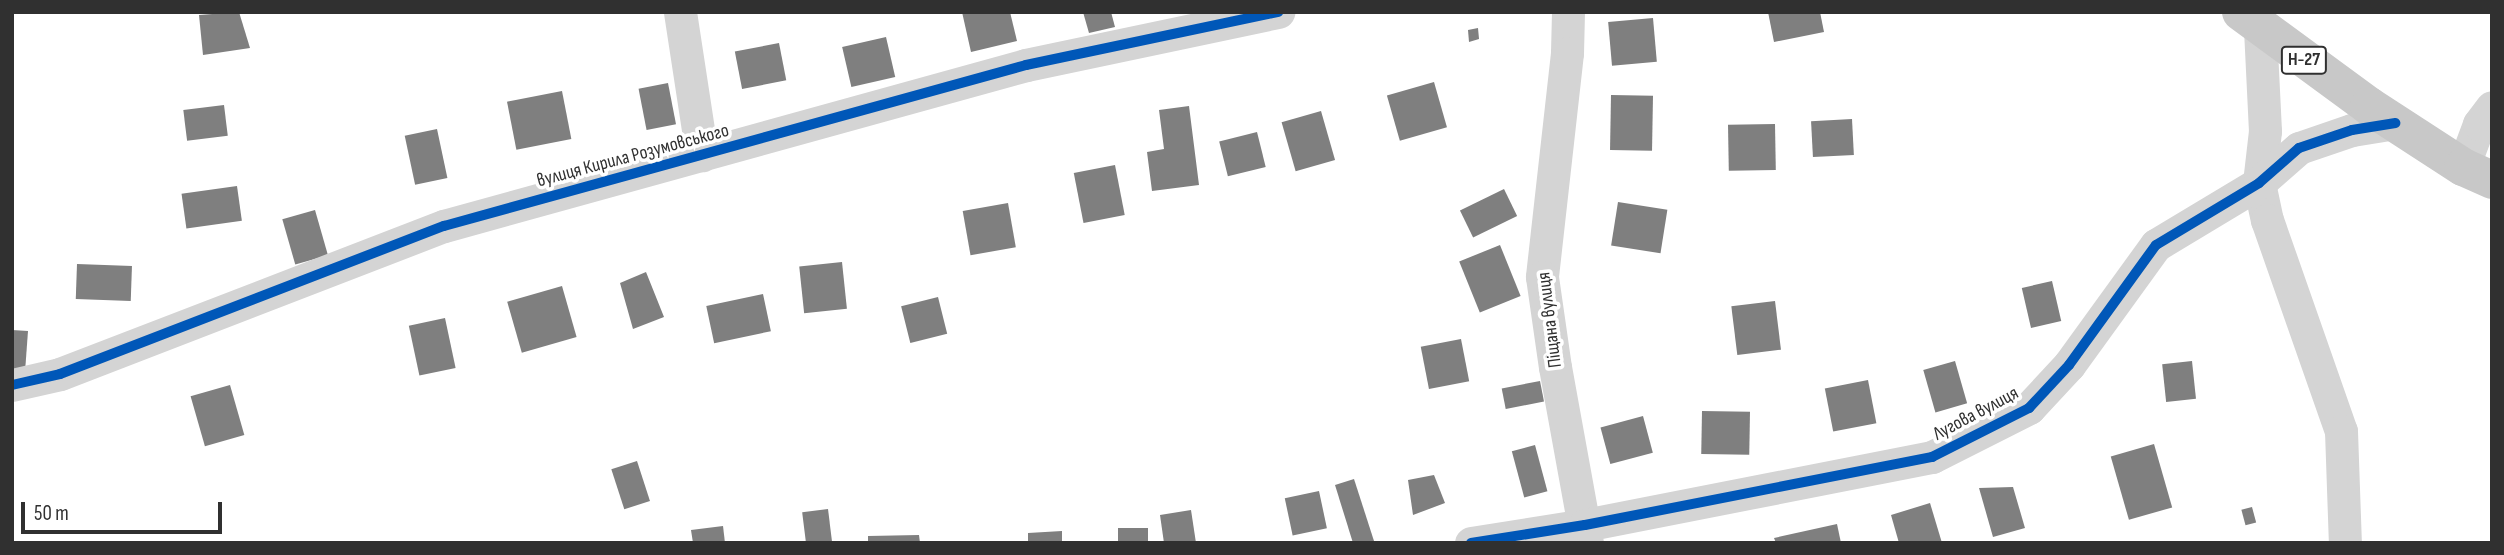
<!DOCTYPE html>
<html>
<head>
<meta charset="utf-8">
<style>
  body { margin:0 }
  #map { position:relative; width:2504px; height:555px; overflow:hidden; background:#fff; font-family:"Sofia Sans Condensed",sans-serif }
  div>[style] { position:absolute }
  .building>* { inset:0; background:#7f7f7f; transform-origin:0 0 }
  .minor>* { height:33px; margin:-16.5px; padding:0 16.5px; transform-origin:16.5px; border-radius:16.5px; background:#d4d4d4 }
  .primary>* { height:38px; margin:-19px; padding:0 19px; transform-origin:19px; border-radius:19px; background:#c8c8c8 }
  .cycleway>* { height:10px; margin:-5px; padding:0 5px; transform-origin:5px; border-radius:5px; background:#0057b8 }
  span { translate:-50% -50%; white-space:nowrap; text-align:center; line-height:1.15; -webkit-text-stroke:7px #fff; paint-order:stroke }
  .shield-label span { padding:2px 5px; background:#fff; border:2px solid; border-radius:5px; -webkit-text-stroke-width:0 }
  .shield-label { font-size:18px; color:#303030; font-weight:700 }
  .street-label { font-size:19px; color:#303030 }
  .frame { position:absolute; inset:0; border:14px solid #303030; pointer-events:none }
  .scale { position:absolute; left:21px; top:502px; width:201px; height:32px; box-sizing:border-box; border:4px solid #303030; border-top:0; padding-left:9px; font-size:21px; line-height:24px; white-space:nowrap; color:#303030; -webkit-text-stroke:5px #fff; paint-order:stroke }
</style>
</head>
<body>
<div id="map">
  <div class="building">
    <i style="clip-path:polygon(239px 12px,250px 48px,203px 55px,199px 15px)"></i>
    <i style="clip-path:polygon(962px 12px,1010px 12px,1017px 41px,971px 52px)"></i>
    <i style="clip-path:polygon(1083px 12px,1111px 12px,1115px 27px,1089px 33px)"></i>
    <i style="clip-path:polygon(1768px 12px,1820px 12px,1824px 32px,1774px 42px)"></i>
    <i style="left:1653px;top:18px;width:44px;height:45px;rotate:85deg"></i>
    <i style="clip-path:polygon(1478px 28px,1479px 39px,1469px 42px,1468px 30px)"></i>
    <i style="left:886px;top:37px;width:41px;height:45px;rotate:77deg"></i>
    <i style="left:779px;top:43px;width:38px;height:45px;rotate:79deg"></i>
    <i style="left:1434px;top:82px;width:47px;height:49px;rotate:74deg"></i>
    <i style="left:668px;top:83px;width:42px;height:30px;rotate:79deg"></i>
    <i style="left:562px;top:91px;width:49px;height:56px;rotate:79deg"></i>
    <i style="left:1611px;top:95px;width:42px;height:55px;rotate:1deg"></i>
    <i style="left:224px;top:105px;width:31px;height:41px;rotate:83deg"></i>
    <i style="clip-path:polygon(1189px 106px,1199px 185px,1152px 191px,1147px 152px,1164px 149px,1159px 110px)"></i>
    <i style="left:1321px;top:111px;width:51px;height:41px;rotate:74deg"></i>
    <i style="left:1852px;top:119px;width:36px;height:41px;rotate:87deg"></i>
    <i style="left:1775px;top:124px;width:46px;height:47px;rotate:89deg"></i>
    <i style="left:437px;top:129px;width:50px;height:33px;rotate:78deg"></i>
    <i style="left:1257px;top:132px;width:36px;height:39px;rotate:76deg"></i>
    <i style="left:1115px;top:165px;width:51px;height:42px;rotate:79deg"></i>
    <i style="left:237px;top:186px;width:35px;height:56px;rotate:82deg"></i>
    <i style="left:1504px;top:189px;width:30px;height:49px;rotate:64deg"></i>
    <i style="left:1618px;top:202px;width:50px;height:44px;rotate:9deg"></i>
    <i style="left:1008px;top:203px;width:45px;height:46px;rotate:80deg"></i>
    <i style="left:315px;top:210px;width:47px;height:34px;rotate:74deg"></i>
    <i style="left:1500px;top:245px;width:55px;height:44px;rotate:68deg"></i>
    <i style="left:842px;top:262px;width:47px;height:43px;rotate:84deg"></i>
    <i style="left:77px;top:264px;width:55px;height:35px;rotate:2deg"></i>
    <i style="clip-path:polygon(646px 272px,664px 317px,633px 329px,620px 283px)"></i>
    <i style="left:2052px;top:281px;width:41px;height:31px;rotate:77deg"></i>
    <i style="left:562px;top:286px;width:53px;height:57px;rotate:74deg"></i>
    <i style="left:763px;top:294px;width:38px;height:58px;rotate:78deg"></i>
    <i style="left:938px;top:297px;width:38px;height:38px;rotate:76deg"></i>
    <i style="left:1775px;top:301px;width:49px;height:44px;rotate:83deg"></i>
    <i style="left:445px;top:318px;width:51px;height:37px;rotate:78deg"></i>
    <i style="clip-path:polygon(12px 330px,28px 331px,25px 372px,12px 371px)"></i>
    <i style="left:1461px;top:339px;width:43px;height:41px;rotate:79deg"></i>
    <i style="left:1955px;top:361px;width:44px;height:33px;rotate:74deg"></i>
    <i style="left:2192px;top:361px;width:38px;height:30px;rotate:84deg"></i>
    <i style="left:1868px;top:380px;width:44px;height:44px;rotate:79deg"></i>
    <i style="left:1540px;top:381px;width:21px;height:39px;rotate:79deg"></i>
    <i style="left:230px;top:385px;width:52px;height:41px;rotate:74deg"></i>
    <i style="left:1702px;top:411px;width:48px;height:43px;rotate:1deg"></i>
    <i style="left:1643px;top:416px;width:38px;height:44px;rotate:75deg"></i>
    <i style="left:2154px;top:444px;width:66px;height:45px;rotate:74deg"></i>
    <i style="left:1535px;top:445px;width:48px;height:24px;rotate:75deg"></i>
    <i style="left:637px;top:461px;width:42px;height:27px;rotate:72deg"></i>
    <i style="clip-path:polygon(1434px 475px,1445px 503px,1413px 515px,1408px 480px)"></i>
    <i style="clip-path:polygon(1354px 479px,1374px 541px,1367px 543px,1353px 543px,1335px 485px)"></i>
    <i style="clip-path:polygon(2013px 487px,2025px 528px,1993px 537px,1979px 488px)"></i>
    <i style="left:1319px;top:491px;width:38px;height:35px;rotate:78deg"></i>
    <i style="clip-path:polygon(1930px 503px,1942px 543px,1899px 543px,1891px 515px)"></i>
    <i style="left:2252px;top:507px;width:16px;height:11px;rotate:75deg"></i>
    <i style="left:828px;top:509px;width:34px;height:26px;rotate:83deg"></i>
    <i style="clip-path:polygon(1191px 510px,1196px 543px,1164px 543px,1160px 515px)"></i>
    <i style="clip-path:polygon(1837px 524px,1841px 543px,1776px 543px,1774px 538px)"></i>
    <i style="clip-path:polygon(723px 526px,725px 543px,693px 543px,691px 530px)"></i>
    <i style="left:1118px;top:528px;width:30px;height:15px"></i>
    <i style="clip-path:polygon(1062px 531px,1062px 543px,1028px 543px,1028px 533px)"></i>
    <i style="clip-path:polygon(919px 535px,920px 543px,868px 543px,868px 536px)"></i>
  </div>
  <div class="minor">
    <i style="left:680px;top:12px;width:145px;rotate:81.3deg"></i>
    <i style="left:1568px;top:12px;width:41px;rotate:91.4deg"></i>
    <i style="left:1567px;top:53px;width:225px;rotate:96.4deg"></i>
    <i style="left:1542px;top:277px;width:91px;rotate:81.8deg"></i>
    <i style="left:1555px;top:367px;width:179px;rotate:79.7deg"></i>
    <i style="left:2260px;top:29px;width:102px;rotate:87.2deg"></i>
    <i style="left:2265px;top:131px;width:52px;rotate:96.6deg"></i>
    <i style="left:2259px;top:183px;width:38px;rotate:78deg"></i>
    <i style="left:2267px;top:220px;width:224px;rotate:70.7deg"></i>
    <i style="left:2341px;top:431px;width:112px;rotate:88deg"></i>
    <i style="left:2463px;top:167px;width:46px;rotate:-69.6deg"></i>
    <i style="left:2479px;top:124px;width:21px;rotate:-53deg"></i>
    <i style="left:12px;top:385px;width:49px;rotate:-12.9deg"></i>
    <i style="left:60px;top:374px;width:412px;rotate:-21.1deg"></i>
    <i style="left:444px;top:226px;width:604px;rotate:-15.46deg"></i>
    <i style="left:1026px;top:65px;width:258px;rotate:-11.9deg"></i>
    <i style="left:1471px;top:543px;width:115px;rotate:-9deg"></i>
    <i style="left:1585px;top:525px;width:354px;rotate:-11.1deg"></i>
    <i style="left:1932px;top:457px;width:109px;rotate:-26.8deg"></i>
    <i style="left:2029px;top:408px;width:59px;rotate:-47.1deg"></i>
    <i style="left:2069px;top:365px;width:148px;rotate:-54.1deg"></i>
    <i style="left:2156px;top:245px;width:120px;rotate:-31deg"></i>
    <i style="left:2259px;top:183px;width:53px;rotate:-41.2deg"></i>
    <i style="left:2299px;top:148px;width:56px;rotate:-18.8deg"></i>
    <i style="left:2352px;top:130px;width:44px;rotate:-9.2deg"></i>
  </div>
  <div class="primary">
    <i style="left:2241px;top:12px;width:159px;rotate:36.3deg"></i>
    <i style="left:2369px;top:106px;width:112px;rotate:33deg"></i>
    <i style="left:2463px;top:167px;width:32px;rotate:24deg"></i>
  </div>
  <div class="cycleway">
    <i style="left:12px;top:385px;width:49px;rotate:-12.9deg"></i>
    <i style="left:60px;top:374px;width:412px;rotate:-21.1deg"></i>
    <i style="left:444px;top:226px;width:604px;rotate:-15.46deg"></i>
    <i style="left:1026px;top:65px;width:258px;rotate:-11.9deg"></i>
    <i style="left:1471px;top:543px;width:115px;rotate:-9deg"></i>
    <i style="left:1585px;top:525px;width:354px;rotate:-11.1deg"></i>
    <i style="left:1932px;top:457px;width:109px;rotate:-26.8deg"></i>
    <i style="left:2029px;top:408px;width:59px;rotate:-47.1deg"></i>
    <i style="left:2069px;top:365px;width:148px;rotate:-54.1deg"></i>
    <i style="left:2156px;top:245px;width:120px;rotate:-31deg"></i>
    <i style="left:2259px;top:183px;width:53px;rotate:-41.2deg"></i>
    <i style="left:2299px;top:148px;width:56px;rotate:-18.8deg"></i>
    <i style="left:2352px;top:130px;width:44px;rotate:-9.2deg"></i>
  </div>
  <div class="shield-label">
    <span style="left:2304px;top:60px">Н-27</span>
  </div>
  <div class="street-label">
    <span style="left:633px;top:156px;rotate:-15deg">вулиця Кирила Розумовського</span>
    <span style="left:1550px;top:320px;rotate:-97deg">Піщана вулиця</span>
    <span style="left:1976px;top:414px;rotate:-28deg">Лугова вулиця</span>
  </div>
  <div class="frame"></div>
  <div class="scale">50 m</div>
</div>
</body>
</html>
